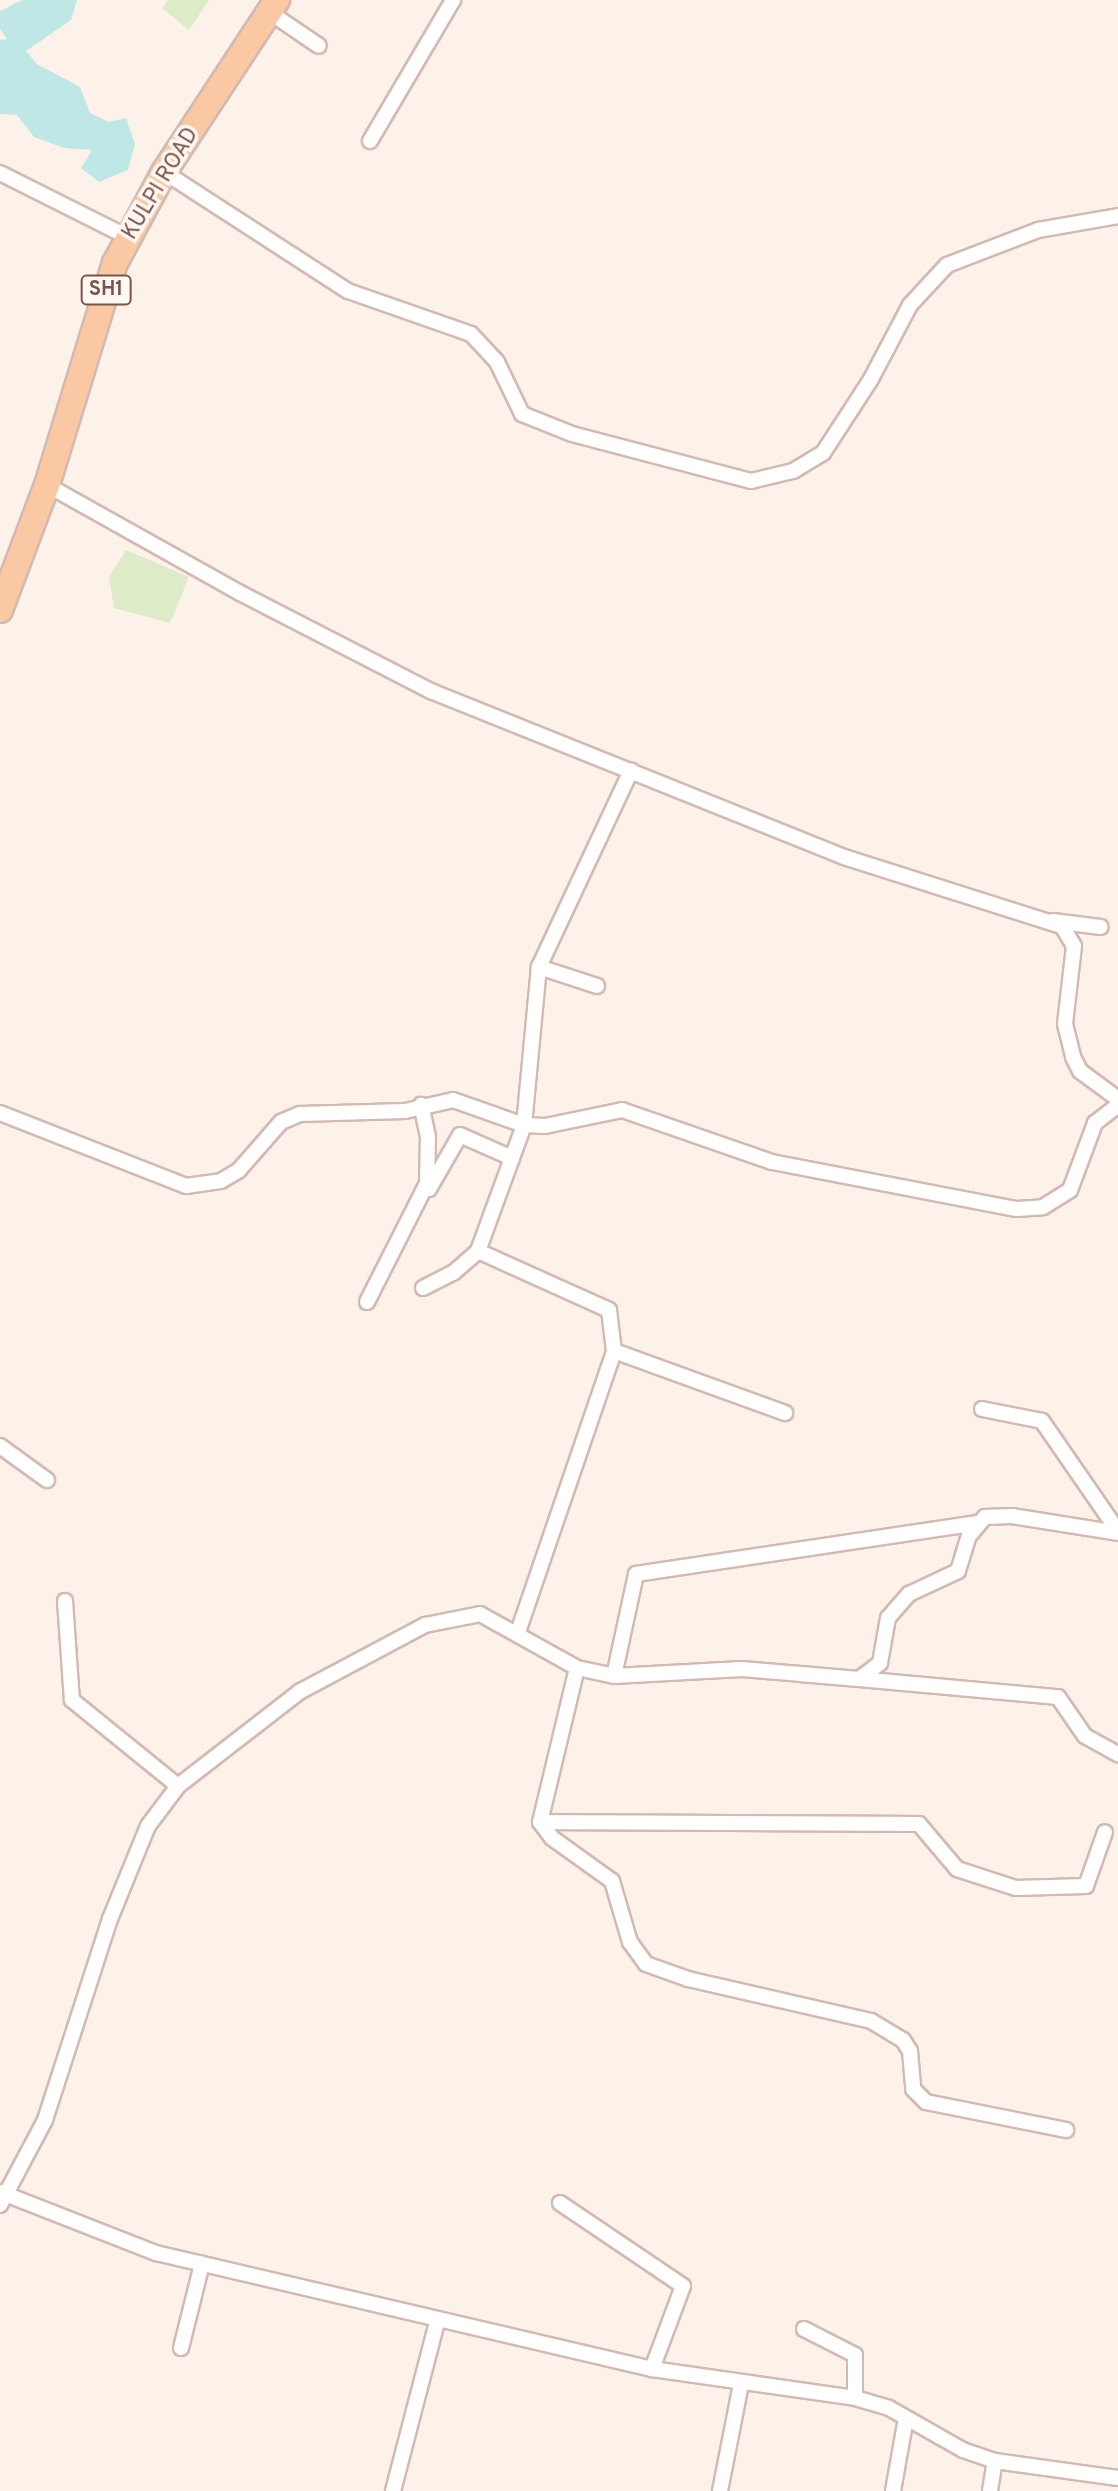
<!DOCTYPE html>
<html>
<head>
<meta charset="utf-8">
<style>
  body { margin:0 }
  #map { position:relative; width:1118px; height:2491px; overflow:hidden; background:#fdf2ea; font-family:Overpass,sans-serif }
  div>[style] { position:absolute }
  .green>* { inset:0; background:#ddebc8 }
  .water>* { inset:0; background:#bee7e5 }
  .roads { filter:drop-shadow(2px 0 #d2bab2) drop-shadow(-2px 0 #d2bab2) drop-shadow(0 2px #d2bab2) drop-shadow(0 -2px #d2bab2) }
  .minor>* { height:14px; margin:-7px; padding:0 7px; transform-origin:7px; border-radius:7px; background:#fff }
  .primary>* { height:24px; margin:-12px; padding:0 12px; transform-origin:12px; border-radius:12px; background:#fbc8a4 }
  span { translate:-50% -50%; white-space:nowrap; text-align:center; line-height:1.15; -webkit-text-stroke:7px #fff7f1; paint-order:stroke }
  .shield-label span { padding:2px 6px; background:#fff7f1; border:2px solid; border-radius:6px; -webkit-text-stroke-width:0 }
  .shield-label { font-size:20px; color:#79534c; font-weight:700 }
  .street-label { font-size:22px; color:#79534c }
</style>
</head>
<body>
<div id="map">
  <div class="green">
    <i style="clip-path:polygon(168px 0,209px 0,189px 30px,162px 8px)"></i>
    <i style="clip-path:polygon(126px 550px,189px 577px,170px 623px,114px 608px,109px 577px)"></i>
  </div>
  <div class="water">
    <i style="clip-path:polygon(22px 0,77px 0,71px 20px,26px 51px,37px 64px,80px 87px,90px 113px,109px 122px,126px 118px,135px 144px,128px 170px,99px 182px,81px 168px,92px 150px,64px 148px,34px 137px,17px 115px,0 114px,0 40px,7px 39px,0 29px,0 11px)"></i>
  </div>
  <div class="roads">
    <div class="minor">
      <i style="left:269px;top:12px;width:60px;rotate:34.2deg"></i>
      <i style="left:370px;top:141px;width:164px;rotate:-59.5deg"></i>
      <i style="left:164px;top:172px;width:219px;rotate:32.9deg"></i>
      <i style="left:348px;top:291px;width:130px;rotate:19.3deg"></i>
      <i style="left:471px;top:334px;width:38px;rotate:47deg"></i>
      <i style="left:497px;top:362px;width:58px;rotate:64.3deg"></i>
      <i style="left:522px;top:414px;width:54px;rotate:21.8deg"></i>
      <i style="left:572px;top:434px;width:185px;rotate:14.7deg"></i>
      <i style="left:751px;top:481px;width:43px;rotate:-13.4deg"></i>
      <i style="left:793px;top:471px;width:35px;rotate:-31deg"></i>
      <i style="left:823px;top:453px;width:88px;rotate:-57deg"></i>
      <i style="left:871px;top:379px;width:84px;rotate:-62.2deg"></i>
      <i style="left:910px;top:305px;width:54px;rotate:-47.2deg"></i>
      <i style="left:947px;top:265px;width:97px;rotate:-21deg"></i>
      <i style="left:1038px;top:230px;width:81px;rotate:-9.9deg"></i>
      <i style="left:0;top:173px;width:143px;rotate:26.6deg"></i>
      <i style="left:47px;top:485px;width:221px;rotate:29.2deg"></i>
      <i style="left:240px;top:593px;width:215px;rotate:27.2deg"></i>
      <i style="left:431px;top:691px;width:445px;rotate:21.9deg"></i>
      <i style="left:844px;top:857px;width:229px;rotate:17.6deg"></i>
      <i style="left:1062px;top:926px;width:23px;rotate:59deg"></i>
      <i style="left:1074px;top:946px;width:79px;rotate:96.6deg"></i>
      <i style="left:1065px;top:1024px;width:34px;rotate:76deg"></i>
      <i style="left:1073px;top:1057px;width:16px;rotate:63deg"></i>
      <i style="left:1080px;top:1071px;width:47px;rotate:36.4deg"></i>
      <i style="left:1053px;top:921px;width:48px;rotate:7.1deg"></i>
      <i style="left:539px;top:967px;width:61px;rotate:18.1deg"></i>
      <i style="left:0;top:1113px;width:200px;rotate:21.4deg"></i>
      <i style="left:186px;top:1186px;width:35px;rotate:-8deg"></i>
      <i style="left:221px;top:1181px;width:21px;rotate:-31deg"></i>
      <i style="left:239px;top:1170px;width:64px;rotate:-48.8deg"></i>
      <i style="left:281px;top:1122px;width:21px;rotate:-23deg"></i>
      <i style="left:300px;top:1114px;width:105px;rotate:-1.6deg"></i>
      <i style="left:405px;top:1111px;width:49px;rotate:-12.9deg"></i>
      <i style="left:453px;top:1100px;width:75px;rotate:19.4deg"></i>
      <i style="left:524px;top:1125px;width:21px;rotate:3deg"></i>
      <i style="left:545px;top:1126px;width:79px;rotate:-11.7deg"></i>
      <i style="left:622px;top:1110px;width:159px;rotate:19.1deg"></i>
      <i style="left:772px;top:1162px;width:249px;rotate:10.9deg"></i>
      <i style="left:1017px;top:1209px;width:26px;rotate:-4deg"></i>
      <i style="left:1043px;top:1207px;width:32px;rotate:-32deg"></i>
      <i style="left:1070px;top:1190px;width:72px;rotate:-69.5deg"></i>
      <i style="left:1095px;top:1123px;width:29px;rotate:-38deg"></i>
      <i style="left:429px;top:1189px;width:62px;rotate:-60.1deg"></i>
      <i style="left:460px;top:1135px;width:57px;rotate:23.9deg"></i>
      <i style="left:423px;top:1288px;width:34px;rotate:-27deg"></i>
      <i style="left:453px;top:1273px;width:33px;rotate:-41deg"></i>
      <i style="left:367px;top:1302px;width:133px;rotate:-63.2deg"></i>
      <i style="left:427px;top:1183px;width:46px;rotate:-88.8deg"></i>
      <i style="left:428px;top:1137px;width:33px;rotate:-102deg"></i>
      <i style="left:614px;top:1351px;width:182px;rotate:19.9deg"></i>
      <i style="left:982px;top:1409px;width:61px;rotate:11.3deg"></i>
      <i style="left:1042px;top:1421px;width:134px;rotate:55.4deg"></i>
      <i style="left:0;top:1446px;width:58px;rotate:35.9deg"></i>
      <i style="left:65px;top:1601px;width:99px;rotate:86deg"></i>
      <i style="left:72px;top:1700px;width:136px;rotate:39.1deg"></i>
      <i style="left:518px;top:1632px;width:297px;rotate:-71.1deg"></i>
      <i style="left:614px;top:1351px;width:41px;rotate:-97deg"></i>
      <i style="left:609px;top:1310px;width:144px;rotate:-155.8deg"></i>
      <i style="left:478px;top:1251px;width:134px;rotate:-69.9deg"></i>
      <i style="left:524px;top:1125px;width:159px;rotate:-84.6deg"></i>
      <i style="left:539px;top:967px;width:217px;rotate:-64.9deg"></i>
      <i style="left:577px;top:1668px;width:158px;rotate:103.5deg"></i>
      <i style="left:540px;top:1822px;width:20px;rotate:53deg"></i>
      <i style="left:552px;top:1838px;width:74px;rotate:35.6deg"></i>
      <i style="left:612px;top:1881px;width:64px;rotate:73.6deg"></i>
      <i style="left:630px;top:1942px;width:27px;rotate:54deg"></i>
      <i style="left:646px;top:1964px;width:45px;rotate:19.7deg"></i>
      <i style="left:688px;top:1979px;width:188px;rotate:12.9deg"></i>
      <i style="left:871px;top:2021px;width:37px;rotate:31deg"></i>
      <i style="left:903px;top:2040px;width:13px;rotate:58deg"></i>
      <i style="left:910px;top:2051px;width:38px;rotate:85deg"></i>
      <i style="left:913px;top:2089px;width:18px;rotate:45deg"></i>
      <i style="left:926px;top:2102px;width:143px;rotate:11.3deg"></i>
      <i style="left:614px;top:1676px;width:104px;rotate:-77.8deg"></i>
      <i style="left:636px;top:1574px;width:345px;rotate:-8.5deg"></i>
      <i style="left:859px;top:1679px;width:200px;rotate:5.2deg"></i>
      <i style="left:1058px;top:1697px;width:47px;rotate:55.3deg"></i>
      <i style="left:1085px;top:1736px;width:38px;rotate:29deg"></i>
      <i style="left:540px;top:1822px;width:379px;rotate:0.3deg"></i>
      <i style="left:919px;top:1824px;width:59px;rotate:49.8deg"></i>
      <i style="left:957px;top:1869px;width:62px;rotate:17.9deg"></i>
      <i style="left:1016px;top:1888px;width:70px;rotate:-1.6deg"></i>
      <i style="left:1086px;top:1886px;width:57px;rotate:-70.6deg"></i>
      <i style="left:0;top:2192px;width:168px;rotate:21.4deg"></i>
      <i style="left:156px;top:2253px;width:509px;rotate:13.16deg"></i>
      <i style="left:652px;top:2369px;width:205px;rotate:8.1deg"></i>
      <i style="left:855px;top:2398px;width:35px;rotate:16deg"></i>
      <i style="left:889px;top:2408px;width:85px;rotate:29.6deg"></i>
      <i style="left:963px;top:2450px;width:34px;rotate:19deg"></i>
      <i style="left:995px;top:2461px;width:124px;rotate:7.9deg"></i>
      <i style="left:560px;top:2203px;width:148px;rotate:34deg"></i>
      <i style="left:683px;top:2286px;width:89px;rotate:110.5deg"></i>
      <i style="left:0;top:2205px;width:96px;rotate:-62.1deg"></i>
      <i style="left:45px;top:2120px;width:211px;rotate:-72.1deg"></i>
      <i style="left:110px;top:1919px;width:100px;rotate:-67.8deg"></i>
      <i style="left:148px;top:1826px;width:50px;rotate:-53.1deg"></i>
      <i style="left:178px;top:1786px;width:153px;rotate:-37.8deg"></i>
      <i style="left:299px;top:1692px;width:143px;rotate:-28deg"></i>
      <i style="left:425px;top:1625px;width:56px;rotate:-11.3deg"></i>
      <i style="left:480px;top:1614px;width:111px;rotate:29.1deg"></i>
      <i style="left:577px;top:1668px;width:38px;rotate:12deg"></i>
      <i style="left:614px;top:1676px;width:128px;rotate:-3.1deg"></i>
      <i style="left:742px;top:1669px;width:117px;rotate:4.9deg"></i>
      <i style="left:859px;top:1679px;width:26px;rotate:-37deg"></i>
      <i style="left:880px;top:1663px;width:46px;rotate:-79.9deg"></i>
      <i style="left:888px;top:1618px;width:32px;rotate:-49deg"></i>
      <i style="left:909px;top:1594px;width:54px;rotate:-25.1deg"></i>
      <i style="left:958px;top:1571px;width:37px;rotate:-73deg"></i>
      <i style="left:969px;top:1536px;width:25px;rotate:-50deg"></i>
      <i style="left:985px;top:1517px;width:27px;rotate:-2deg"></i>
      <i style="left:1012px;top:1516px;width:107px;rotate:9.1deg"></i>
      <i style="left:804px;top:2329px;width:57px;rotate:27deg"></i>
      <i style="left:855px;top:2355px;width:43px;rotate:90deg"></i>
      <i style="left:181px;top:2348px;width:87px;rotate:-76deg"></i>
      <i style="left:393px;top:2491px;width:175px;rotate:-75.4deg"></i>
      <i style="left:720px;top:2491px;width:109px;rotate:-78.9deg"></i>
      <i style="left:893px;top:2491px;width:74px;rotate:-79.9deg"></i>
      <i style="left:990px;top:2491px;width:30px;rotate:-81deg"></i>
    </div>
    <div class="primary">
      <i style="left:0;top:610px;width:134px;rotate:-69.4deg"></i>
      <i style="left:47px;top:485px;width:232px;rotate:-73deg"></i>
      <i style="left:115px;top:263px;width:103px;rotate:-61.7deg"></i>
      <i style="left:164px;top:172px;width:206px;rotate:-56.7deg"></i>
    </div>
  </div>
  <div class="shield-label">
    <span style="left:106px;top:290px">SH1</span>
  </div>
  <div class="street-label">
    <span style="left:161px;top:184px;rotate:-59deg">KULPI ROAD</span>
  </div>
</div>
</body>
</html>
